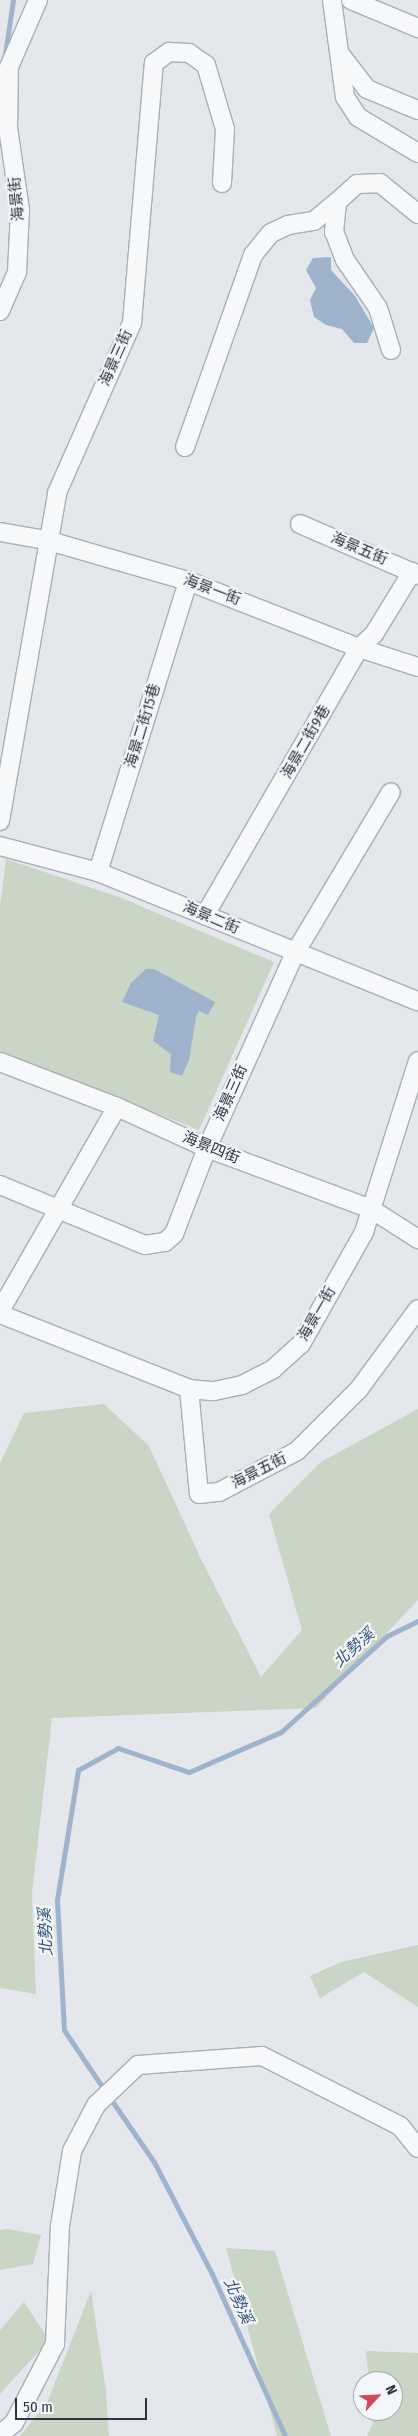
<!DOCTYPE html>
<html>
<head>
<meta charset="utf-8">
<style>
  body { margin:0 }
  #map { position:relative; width:418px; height:2436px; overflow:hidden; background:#e4e7ec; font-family:"Fira Sans Condensed","Noto Sans TC",sans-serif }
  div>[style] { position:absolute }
  .green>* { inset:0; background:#c9d6c5 }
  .water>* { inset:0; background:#9fb4cc }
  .stream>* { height:5px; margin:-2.5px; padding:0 2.5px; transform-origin:2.5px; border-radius:2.5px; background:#9fb4cc }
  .roads { filter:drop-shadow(1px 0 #a9aeb7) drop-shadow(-1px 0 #a9aeb7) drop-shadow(0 1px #a9aeb7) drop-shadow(0 -1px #a9aeb7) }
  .street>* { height:18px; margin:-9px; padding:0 9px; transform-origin:9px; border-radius:9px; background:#f7f8fa }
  span { translate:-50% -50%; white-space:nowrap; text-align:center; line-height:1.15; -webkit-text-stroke:4.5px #f4f6f9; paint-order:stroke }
  .street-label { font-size:15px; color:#2b3445 }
  .water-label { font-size:16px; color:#34527a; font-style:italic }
  .north { position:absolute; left:353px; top:2371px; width:50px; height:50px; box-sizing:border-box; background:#f4f6f9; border:1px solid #a4a8b1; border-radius:50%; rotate:65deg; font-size:14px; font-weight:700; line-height:20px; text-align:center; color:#2b3445 }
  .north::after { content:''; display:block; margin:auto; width:18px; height:22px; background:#d1495b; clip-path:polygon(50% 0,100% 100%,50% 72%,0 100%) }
  .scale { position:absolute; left:15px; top:2398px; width:132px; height:22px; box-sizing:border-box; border:2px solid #2b3445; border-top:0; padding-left:6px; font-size:15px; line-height:18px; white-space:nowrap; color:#2b3445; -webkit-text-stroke:4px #f4f6f9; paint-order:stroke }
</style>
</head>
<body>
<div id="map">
  <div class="green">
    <i style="clip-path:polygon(6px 859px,119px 897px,274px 962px,199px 1130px,0 1052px,0 907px)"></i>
    <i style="clip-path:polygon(104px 1404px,149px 1446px,200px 1557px,261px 1677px,302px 1630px,269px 1514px,321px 1462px,418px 1409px,418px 1600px,316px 1708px,52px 1718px,32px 1893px,36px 1994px,0 1988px,0 1463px,24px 1413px)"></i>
    <i style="clip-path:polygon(418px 1945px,418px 2007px,364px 1972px,320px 1998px,310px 1976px,341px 1962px)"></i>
    <i style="clip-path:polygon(7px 2229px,41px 2235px,33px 2264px,0 2270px,0 2230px)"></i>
    <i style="clip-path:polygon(226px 2248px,275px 2251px,331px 2436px,277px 2436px)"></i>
    <i style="clip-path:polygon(91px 2291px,106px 2391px,109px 2436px,20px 2436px,47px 2403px)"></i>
    <i style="clip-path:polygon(24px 2302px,49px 2340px,0 2394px,0 2330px)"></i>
    <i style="clip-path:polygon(366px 2351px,418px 2353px,418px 2436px,367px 2436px,373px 2423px,372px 2411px,393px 2411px,393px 2381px,369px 2381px)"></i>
  </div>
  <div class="water">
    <i style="clip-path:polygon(331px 257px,331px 270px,355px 296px,374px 328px,367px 343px,354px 343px,342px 329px,326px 325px,314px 317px,310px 300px,316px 288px,306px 270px,313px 258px)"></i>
    <i style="clip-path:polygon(146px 969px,154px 969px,215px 1002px,208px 1015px,199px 1011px,196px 1017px,189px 1060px,182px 1076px,170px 1072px,171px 1054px,153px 1041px,159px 1015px,122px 1002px,131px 983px)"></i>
  </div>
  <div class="stream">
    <i style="left:4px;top:61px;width:62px;rotate:-81.6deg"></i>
    <i style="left:105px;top:2091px;width:73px;rotate:-123.9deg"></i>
    <i style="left:64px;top:2030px;width:130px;rotate:-93.1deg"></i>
    <i style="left:57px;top:1900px;width:132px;rotate:-80.8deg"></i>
    <i style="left:78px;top:1770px;width:46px;rotate:-28.8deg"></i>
    <i style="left:118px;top:1748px;width:75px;rotate:18.7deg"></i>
    <i style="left:189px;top:1772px;width:100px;rotate:-23.5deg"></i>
    <i style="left:281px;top:1732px;width:143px;rotate:-42.2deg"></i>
    <i style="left:387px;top:1636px;width:34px;rotate:-26deg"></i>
    <i style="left:110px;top:2098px;width:78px;rotate:55.5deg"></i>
    <i style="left:154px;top:2162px;width:126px;rotate:62.6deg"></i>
    <i style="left:212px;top:2274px;width:178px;rotate:65.7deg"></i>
  </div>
  <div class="roads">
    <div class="street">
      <i style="left:332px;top:0;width:98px;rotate:82.4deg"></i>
      <i style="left:345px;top:97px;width:24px;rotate:57deg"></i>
      <i style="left:358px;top:117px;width:70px;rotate:31deg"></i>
      <i style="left:351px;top:0;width:73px;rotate:22.7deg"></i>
      <i style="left:340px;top:54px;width:44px;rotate:52.4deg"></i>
      <i style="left:367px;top:89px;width:55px;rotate:22.4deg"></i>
      <i style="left:0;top:311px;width:43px;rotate:-66.4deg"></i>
      <i style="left:17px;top:272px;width:62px;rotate:-87.2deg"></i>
      <i style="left:20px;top:210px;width:83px;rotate:-98.3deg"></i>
      <i style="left:8px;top:128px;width:61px;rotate:-89.1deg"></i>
      <i style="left:9px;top:67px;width:73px;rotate:-66.6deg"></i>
      <i style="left:391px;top:350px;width:44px;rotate:-107.2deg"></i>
      <i style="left:378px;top:308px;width:58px;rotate:-124.5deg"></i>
      <i style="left:345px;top:260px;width:30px;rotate:-111deg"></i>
      <i style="left:334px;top:232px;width:30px;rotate:-84deg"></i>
      <i style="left:337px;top:202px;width:27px;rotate:-42deg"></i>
      <i style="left:357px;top:184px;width:23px;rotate:-2deg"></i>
      <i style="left:380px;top:183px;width:49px;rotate:39.2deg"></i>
      <i style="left:185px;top:447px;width:204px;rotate:-70.5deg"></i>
      <i style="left:253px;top:255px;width:28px;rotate:-51deg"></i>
      <i style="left:271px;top:233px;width:19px;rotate:-25deg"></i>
      <i style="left:288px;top:225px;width:26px;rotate:-9deg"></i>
      <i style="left:314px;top:221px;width:30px;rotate:-40deg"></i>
      <i style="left:300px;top:524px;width:129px;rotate:23.4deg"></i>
      <i style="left:0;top:532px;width:47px;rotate:9.9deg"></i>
      <i style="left:46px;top:540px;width:148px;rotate:16.1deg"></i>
      <i style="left:188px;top:581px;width:184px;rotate:21.4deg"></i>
      <i style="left:359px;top:648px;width:62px;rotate:17.9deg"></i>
      <i style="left:0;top:821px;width:333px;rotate:-80.1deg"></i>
      <i style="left:57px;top:493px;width:186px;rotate:-66.2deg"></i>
      <i style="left:132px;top:323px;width:261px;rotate:-85.2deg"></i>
      <i style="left:154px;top:63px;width:19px;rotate:-36deg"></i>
      <i style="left:169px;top:52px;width:20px;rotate:3deg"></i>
      <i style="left:189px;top:53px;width:21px;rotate:35deg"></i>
      <i style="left:206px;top:65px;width:67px;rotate:73.5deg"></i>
      <i style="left:225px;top:129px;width:54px;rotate:93.2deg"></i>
      <i style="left:0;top:846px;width:101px;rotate:14.9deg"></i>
      <i style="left:98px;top:872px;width:345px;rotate:22deg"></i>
      <i style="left:98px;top:872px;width:305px;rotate:-72.8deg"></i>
      <i style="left:205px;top:915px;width:308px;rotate:-60deg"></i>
      <i style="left:359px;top:648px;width:21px;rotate:-43deg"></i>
      <i style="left:374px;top:634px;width:73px;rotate:-58.5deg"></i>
      <i style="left:0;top:1062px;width:125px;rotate:21deg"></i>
      <i style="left:117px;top:1107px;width:99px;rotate:24.5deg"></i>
      <i style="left:207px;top:1148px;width:175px;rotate:20.4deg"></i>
      <i style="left:371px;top:1209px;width:56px;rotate:32.6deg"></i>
      <i style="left:0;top:1185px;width:157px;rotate:22.5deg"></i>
      <i style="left:145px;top:1245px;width:20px;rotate:-9deg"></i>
      <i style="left:165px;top:1242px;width:12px;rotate:-42deg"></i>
      <i style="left:174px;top:1234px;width:92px;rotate:-69deg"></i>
      <i style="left:207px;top:1148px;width:214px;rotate:-65.7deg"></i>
      <i style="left:295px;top:953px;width:187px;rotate:-59.2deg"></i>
      <i style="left:0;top:1311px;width:235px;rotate:-60.2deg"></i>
      <i style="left:0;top:1314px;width:203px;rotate:21.6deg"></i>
      <i style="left:189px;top:1389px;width:25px;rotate:5deg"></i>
      <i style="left:214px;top:1391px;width:29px;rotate:-12deg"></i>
      <i style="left:242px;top:1385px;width:35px;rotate:-27deg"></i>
      <i style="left:273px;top:1369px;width:38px;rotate:-42deg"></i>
      <i style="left:301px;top:1344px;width:129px;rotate:-60.6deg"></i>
      <i style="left:364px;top:1232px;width:179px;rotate:-72.5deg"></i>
      <i style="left:189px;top:1389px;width:105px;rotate:84.6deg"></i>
      <i style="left:199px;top:1494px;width:20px;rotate:-6deg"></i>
      <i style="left:219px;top:1492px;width:88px;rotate:-27.7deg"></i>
      <i style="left:297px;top:1451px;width:88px;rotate:-45deg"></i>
      <i style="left:359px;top:1389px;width:99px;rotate:-53.6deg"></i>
      <i style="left:0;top:2434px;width:18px;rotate:-38deg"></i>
      <i style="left:14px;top:2423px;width:89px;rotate:-62.6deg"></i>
      <i style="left:55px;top:2344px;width:118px;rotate:-87.6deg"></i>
      <i style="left:60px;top:2226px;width:76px;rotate:-80.9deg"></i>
      <i style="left:72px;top:2151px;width:52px;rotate:-62.4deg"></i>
      <i style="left:96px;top:2105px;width:58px;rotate:-43.6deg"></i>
      <i style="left:138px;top:2065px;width:124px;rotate:-4.2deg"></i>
      <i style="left:262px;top:2056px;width:155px;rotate:26.9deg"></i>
      <i style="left:400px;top:2126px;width:28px;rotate:51deg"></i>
    </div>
  </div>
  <div class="street-label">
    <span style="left:17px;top:199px;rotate:-95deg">海景街</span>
    <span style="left:116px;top:358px;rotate:-66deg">海景三街</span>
    <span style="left:359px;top:549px;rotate:23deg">海景五街</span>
    <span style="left:212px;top:590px;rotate:21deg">海景一街</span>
    <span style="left:143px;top:726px;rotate:-73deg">海景二街15巷</span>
    <span style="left:306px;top:742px;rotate:-60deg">海景二街9巷</span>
    <span style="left:211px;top:918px;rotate:23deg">海景二街</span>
    <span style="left:231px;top:1093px;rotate:-66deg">海景三街</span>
    <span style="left:211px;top:1148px;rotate:22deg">海景四街</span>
    <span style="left:317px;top:1314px;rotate:-60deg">海景一街</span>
    <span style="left:259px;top:1471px;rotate:-27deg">海景五街</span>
  </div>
  <div class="water-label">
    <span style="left:354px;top:1648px;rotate:-42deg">北勢溪</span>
    <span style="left:46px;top:1932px;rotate:-93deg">北勢溪</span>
    <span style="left:238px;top:2301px;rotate:66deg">北勢溪</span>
  </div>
  <div class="north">N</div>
  <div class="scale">50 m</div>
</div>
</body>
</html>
